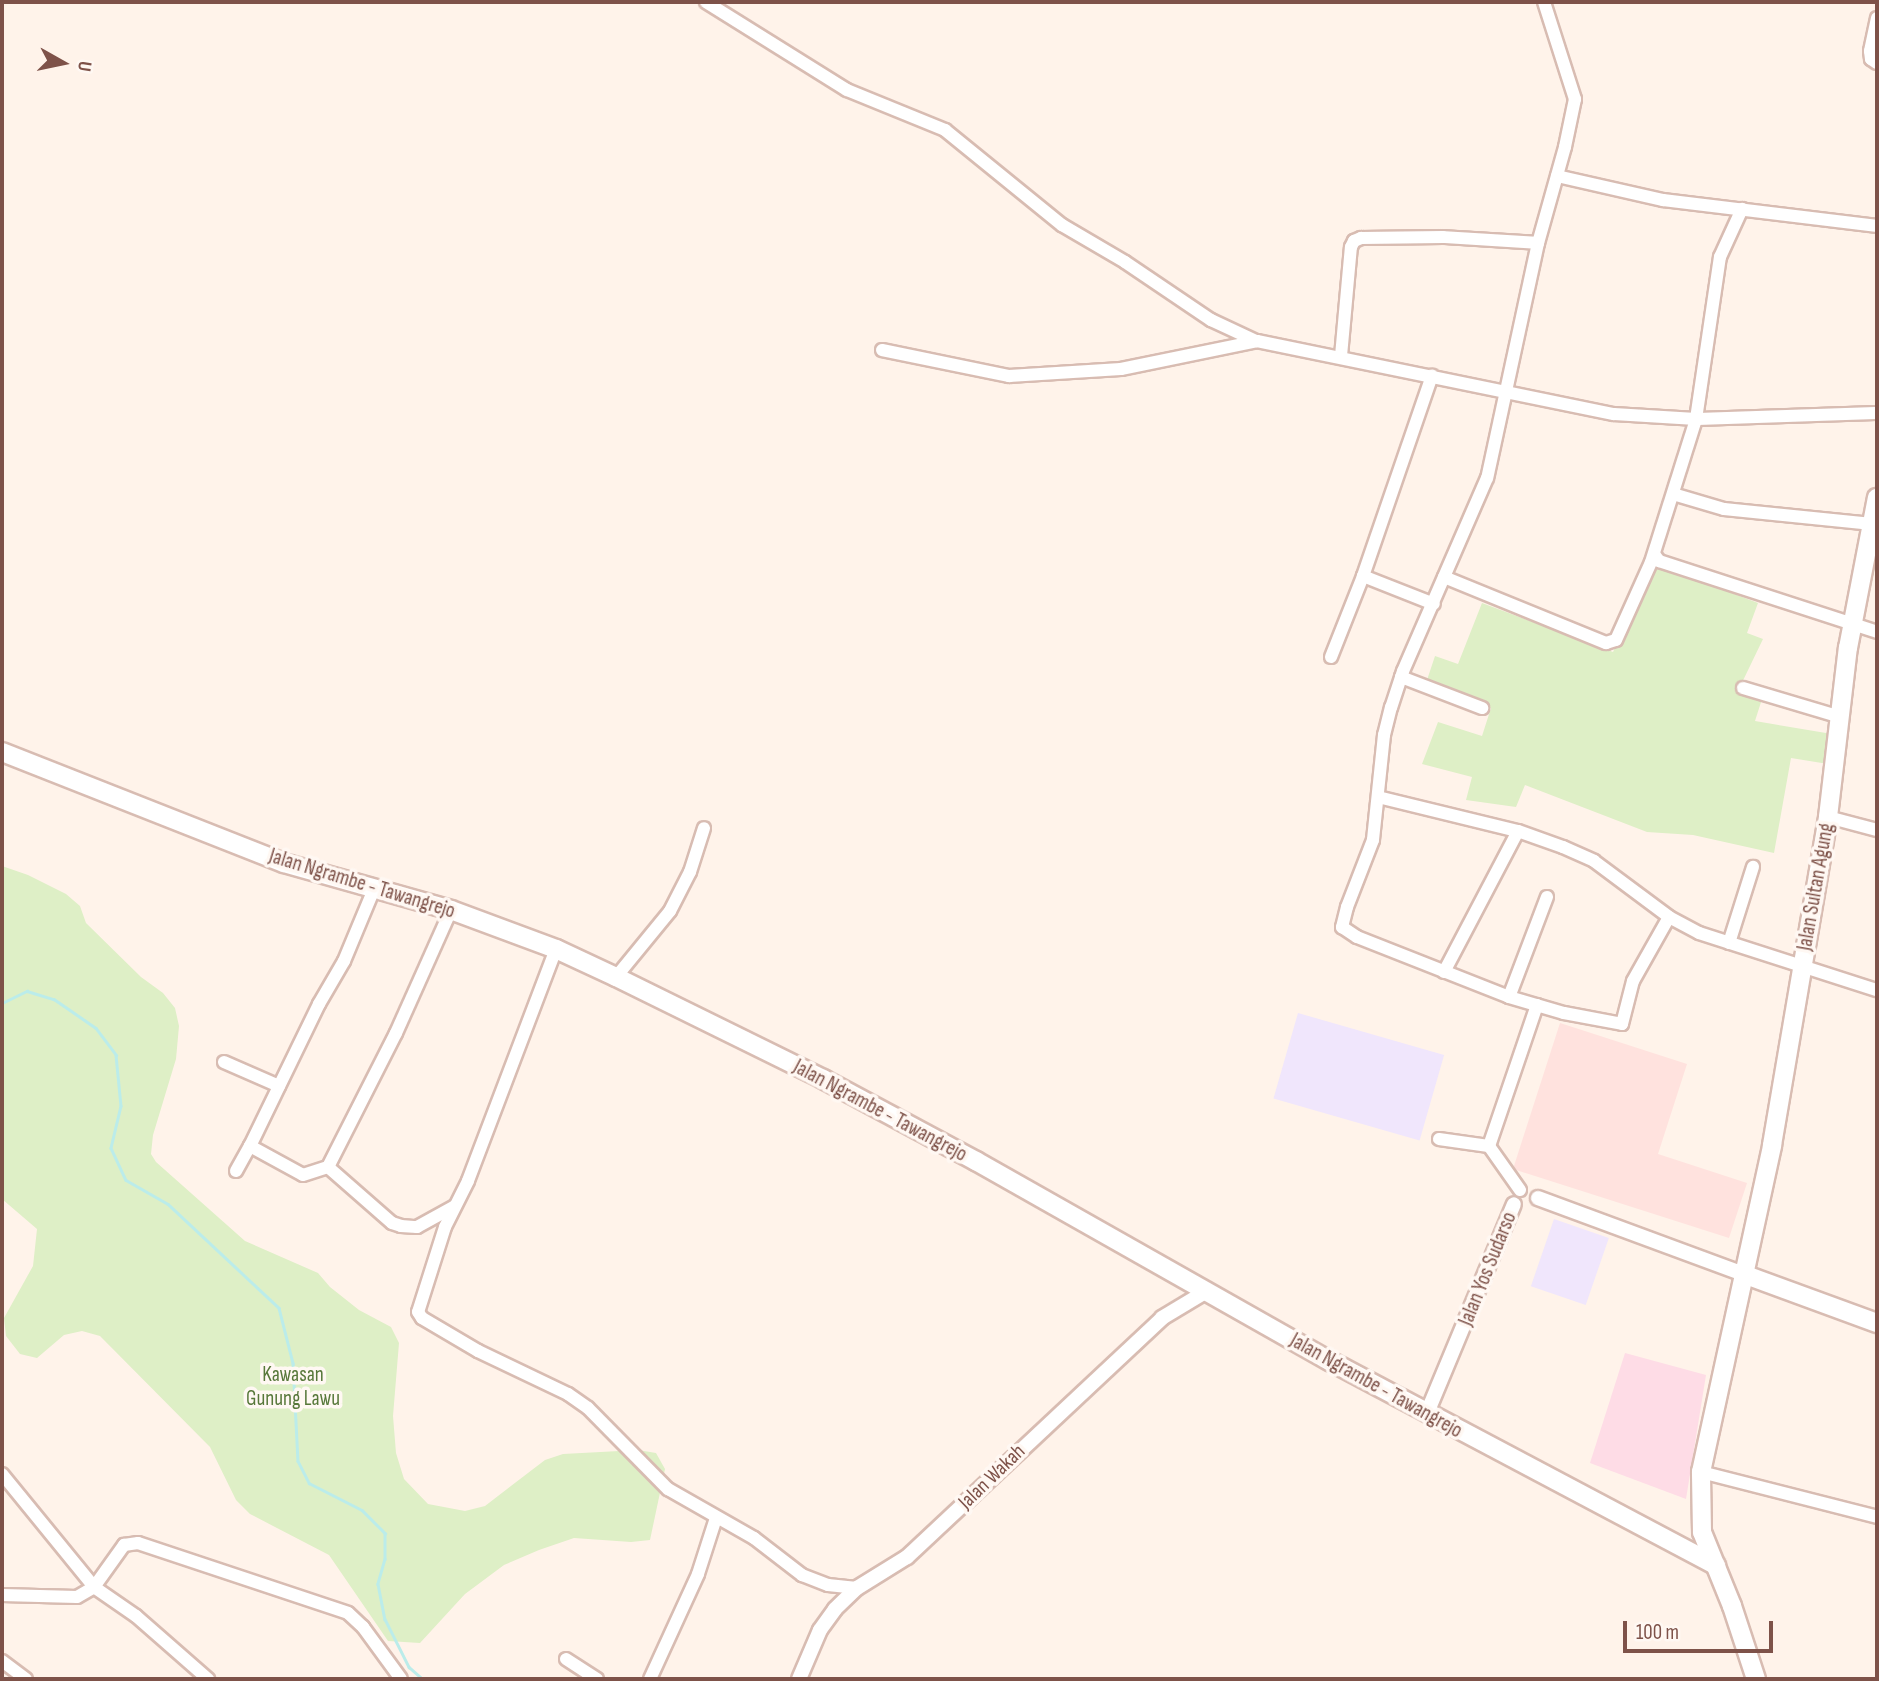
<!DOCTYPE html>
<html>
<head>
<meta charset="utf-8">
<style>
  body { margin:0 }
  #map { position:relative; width:1879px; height:1681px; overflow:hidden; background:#fff3ea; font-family:"Sofia Sans Condensed",sans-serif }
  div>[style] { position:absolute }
  .commercial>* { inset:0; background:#ffe2de }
  .education>* { inset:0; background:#f0e6fc; transform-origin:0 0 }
  .medical>* { inset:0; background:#fedce6 }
  .green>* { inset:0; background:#deefc6 }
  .stream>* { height:2.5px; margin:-1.25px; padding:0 1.25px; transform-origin:1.25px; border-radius:1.25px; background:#bbecea }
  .roads { filter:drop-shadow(2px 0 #d8bcb2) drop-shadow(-2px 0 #d8bcb2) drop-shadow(0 2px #d8bcb2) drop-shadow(0 -2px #d8bcb2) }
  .minor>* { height:12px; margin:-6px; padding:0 6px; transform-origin:6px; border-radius:6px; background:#fff }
  .tertiary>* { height:14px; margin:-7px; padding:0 7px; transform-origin:7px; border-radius:7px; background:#fff }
  .secondary>* { height:18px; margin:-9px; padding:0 9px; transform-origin:9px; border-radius:9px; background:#fff }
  span { translate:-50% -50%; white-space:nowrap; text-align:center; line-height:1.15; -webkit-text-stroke:7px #fff8f3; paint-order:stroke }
  .street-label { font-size:21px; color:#7e5249 }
  .park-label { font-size:21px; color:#57783a }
  .frame { position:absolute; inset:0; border:4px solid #7e5249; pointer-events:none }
  .north { position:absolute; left:28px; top:28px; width:70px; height:70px; -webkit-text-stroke:5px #fff8f3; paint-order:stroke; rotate:99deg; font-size:19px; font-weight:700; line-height:28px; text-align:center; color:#7e5249 }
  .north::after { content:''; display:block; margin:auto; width:24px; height:32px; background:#7e5249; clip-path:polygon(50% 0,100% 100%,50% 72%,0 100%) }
  .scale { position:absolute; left:1623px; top:1621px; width:150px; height:32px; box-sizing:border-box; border:4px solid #7e5249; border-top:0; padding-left:9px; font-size:21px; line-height:24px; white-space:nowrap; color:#7e5249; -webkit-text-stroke:5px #fff8f3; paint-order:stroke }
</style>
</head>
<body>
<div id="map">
  <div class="commercial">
    <i style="clip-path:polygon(1560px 1023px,1687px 1064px,1658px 1154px,1747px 1183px,1729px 1238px,1513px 1169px)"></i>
  </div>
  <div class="education">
    <i style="left:1298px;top:1013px;width:152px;height:89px;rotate:16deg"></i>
    <i style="left:1554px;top:1219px;width:58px;height:71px;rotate:19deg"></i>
  </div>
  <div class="medical">
    <i style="clip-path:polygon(1625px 1353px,1706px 1375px,1686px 1499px,1590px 1463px)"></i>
  </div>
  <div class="green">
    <i style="clip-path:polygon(1655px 564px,1758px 603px,1747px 633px,1763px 639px,1737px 693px,1762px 699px,1755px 721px,1832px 734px,1828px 764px,1791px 758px,1774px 853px,1693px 835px,1647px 832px,1525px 785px,1516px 807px,1466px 800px,1472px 777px,1422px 764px,1438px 722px,1482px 736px,1491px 708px,1427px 680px,1435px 656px,1458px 664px,1482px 603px,1613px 652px)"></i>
    <i style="clip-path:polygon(2px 866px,28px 875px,66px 894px,80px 906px,86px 923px,141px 977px,163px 993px,175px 1008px,179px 1026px,176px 1059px,153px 1135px,151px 1154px,156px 1162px,245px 1241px,318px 1273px,330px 1287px,359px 1310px,391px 1327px,399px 1343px,393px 1416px,396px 1453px,404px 1479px,428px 1504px,465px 1511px,485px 1506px,545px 1460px,563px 1454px,638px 1450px,656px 1453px,665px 1469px,650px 1540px,631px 1542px,574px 1538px,539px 1550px,504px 1565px,465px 1594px,420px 1643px,388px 1641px,329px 1555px,250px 1514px,236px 1500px,210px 1447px,100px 1336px,82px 1331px,64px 1335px,37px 1358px,20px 1354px,6px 1336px,4px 1318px,33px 1266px,37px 1229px,2px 1199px)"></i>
  </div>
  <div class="stream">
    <i style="left:2px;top:1003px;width:28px;rotate:-26deg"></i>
    <i style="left:27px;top:991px;width:28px;rotate:17deg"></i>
    <i style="left:54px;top:999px;width:51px;rotate:34.6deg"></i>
    <i style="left:96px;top:1028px;width:34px;rotate:53deg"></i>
    <i style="left:116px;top:1055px;width:51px;rotate:84.4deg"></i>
    <i style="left:121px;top:1106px;width:43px;rotate:103.4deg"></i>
    <i style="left:111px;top:1148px;width:35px;rotate:65deg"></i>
    <i style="left:126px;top:1180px;width:48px;rotate:29.7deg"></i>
    <i style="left:168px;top:1204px;width:152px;rotate:43.1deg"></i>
    <i style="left:279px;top:1308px;width:57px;rotate:75.7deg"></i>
    <i style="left:293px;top:1363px;width:98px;rotate:87.1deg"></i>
    <i style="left:298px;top:1461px;width:25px;rotate:63deg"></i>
    <i style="left:309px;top:1483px;width:59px;rotate:27deg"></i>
    <i style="left:362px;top:1510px;width:33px;rotate:45deg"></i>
    <i style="left:385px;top:1533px;width:26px;rotate:90deg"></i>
    <i style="left:385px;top:1559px;width:26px;rotate:106deg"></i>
    <i style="left:378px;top:1584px;width:36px;rotate:79deg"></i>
    <i style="left:385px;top:1619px;width:54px;rotate:63.4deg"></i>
    <i style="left:409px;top:1667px;width:18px;rotate:41deg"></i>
  </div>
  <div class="roads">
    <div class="minor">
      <i style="left:706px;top:2px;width:166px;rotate:32deg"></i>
      <i style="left:847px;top:90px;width:106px;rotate:22.2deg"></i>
      <i style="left:945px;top:130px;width:151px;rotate:39.1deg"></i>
      <i style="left:1062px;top:225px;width:73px;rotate:30.4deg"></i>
      <i style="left:1125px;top:262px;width:104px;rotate:34deg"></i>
      <i style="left:1211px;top:320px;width:50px;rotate:25deg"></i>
      <i style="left:1544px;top:2px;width:102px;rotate:72.3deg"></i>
      <i style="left:1575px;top:99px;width:49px;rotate:101.8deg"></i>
      <i style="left:1565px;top:147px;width:100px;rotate:105.7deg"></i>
      <i style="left:1538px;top:243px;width:240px;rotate:102.2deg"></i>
      <i style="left:1487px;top:478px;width:210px;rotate:113.5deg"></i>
      <i style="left:1403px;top:671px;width:38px;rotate:108deg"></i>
      <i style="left:1391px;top:707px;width:29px;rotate:104deg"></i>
      <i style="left:1384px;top:735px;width:106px;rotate:96deg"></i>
      <i style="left:1373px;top:840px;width:72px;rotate:111.2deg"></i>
      <i style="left:1347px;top:907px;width:21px;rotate:104deg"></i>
      <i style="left:1342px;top:927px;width:18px;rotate:34deg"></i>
      <i style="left:1357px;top:937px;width:163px;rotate:21.5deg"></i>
      <i style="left:1509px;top:997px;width:57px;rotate:16.2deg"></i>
      <i style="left:1564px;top:1013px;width:59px;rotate:10.7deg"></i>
      <i style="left:1622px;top:1024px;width:44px;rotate:-75.7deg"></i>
      <i style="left:1633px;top:981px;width:73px;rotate:-60.6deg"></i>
      <i style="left:1877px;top:18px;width:34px;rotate:102deg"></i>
      <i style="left:1870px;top:51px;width:8px;rotate:83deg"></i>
      <i style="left:1871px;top:59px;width:7px;rotate:34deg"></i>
      <i style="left:1557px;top:176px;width:109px;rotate:12.8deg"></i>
      <i style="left:1663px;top:200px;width:216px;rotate:6.9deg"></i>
      <i style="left:882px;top:350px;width:130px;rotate:11.6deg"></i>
      <i style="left:1009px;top:376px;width:112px;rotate:-3.6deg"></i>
      <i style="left:1121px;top:369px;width:139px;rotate:-11.6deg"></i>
      <i style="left:1257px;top:341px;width:364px;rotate:11.6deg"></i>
      <i style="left:1614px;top:414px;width:82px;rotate:3.5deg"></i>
      <i style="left:1696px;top:419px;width:181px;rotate:-1.9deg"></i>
      <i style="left:1341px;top:356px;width:109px;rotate:-84.8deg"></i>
      <i style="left:1351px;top:247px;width:7px;rotate:-63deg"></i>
      <i style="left:1354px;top:241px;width:8px;rotate:-23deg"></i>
      <i style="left:1361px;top:238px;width:82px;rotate:-0.7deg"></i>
      <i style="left:1443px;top:237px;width:95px;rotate:3.6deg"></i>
      <i style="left:1673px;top:494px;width:53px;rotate:16.4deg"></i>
      <i style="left:1724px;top:509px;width:149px;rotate:5.8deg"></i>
      <i style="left:1654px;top:554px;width:9px;rotate:54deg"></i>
      <i style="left:1659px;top:561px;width:229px;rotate:18deg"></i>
      <i style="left:1363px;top:576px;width:76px;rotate:21.5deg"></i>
      <i style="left:1444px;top:577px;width:175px;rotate:22.2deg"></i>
      <i style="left:1606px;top:643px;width:10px;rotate:-17deg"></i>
      <i style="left:1616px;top:640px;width:85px;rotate:-65.8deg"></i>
      <i style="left:1651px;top:562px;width:150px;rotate:-72.5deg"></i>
      <i style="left:1696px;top:419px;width:164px;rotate:-81.6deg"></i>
      <i style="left:1720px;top:257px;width:53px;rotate:-65.4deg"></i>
      <i style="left:1331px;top:657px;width:87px;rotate:-68.4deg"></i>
      <i style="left:1363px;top:576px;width:212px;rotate:-71deg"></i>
      <i style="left:1401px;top:677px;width:87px;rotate:20.9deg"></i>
      <i style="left:1743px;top:688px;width:101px;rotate:16.6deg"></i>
      <i style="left:1378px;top:797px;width:144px;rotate:13.7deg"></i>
      <i style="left:1518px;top:831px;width:48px;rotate:19.6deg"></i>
      <i style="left:1563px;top:847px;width:34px;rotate:24deg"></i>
      <i style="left:1594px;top:861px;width:94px;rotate:36.7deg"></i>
      <i style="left:1669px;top:917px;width:34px;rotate:28deg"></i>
      <i style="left:1699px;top:933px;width:187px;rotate:17.8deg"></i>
      <i style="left:1828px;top:817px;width:51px;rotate:14.9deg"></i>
      <i style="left:374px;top:889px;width:78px;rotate:112.6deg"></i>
      <i style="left:344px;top:961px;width:50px;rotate:120.2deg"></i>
      <i style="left:319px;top:1004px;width:158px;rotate:115.9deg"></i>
      <i style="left:250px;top:1146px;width:60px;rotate:28.7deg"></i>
      <i style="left:303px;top:1175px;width:26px;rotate:-18deg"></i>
      <i style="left:328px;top:1167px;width:150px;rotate:-63.1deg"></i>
      <i style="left:396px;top:1033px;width:135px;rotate:-65.9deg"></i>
      <i style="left:1729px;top:943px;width:80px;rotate:-72.5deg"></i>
      <i style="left:556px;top:949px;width:248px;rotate:110.8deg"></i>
      <i style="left:468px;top:1181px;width:51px;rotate:116.6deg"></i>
      <i style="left:445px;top:1227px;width:89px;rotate:107.6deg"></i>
      <i style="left:418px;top:1312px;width:7px;rotate:56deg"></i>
      <i style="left:422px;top:1318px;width:65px;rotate:30.5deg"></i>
      <i style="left:478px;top:1351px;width:100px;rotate:25.5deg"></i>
      <i style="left:568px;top:1394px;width:24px;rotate:35deg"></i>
      <i style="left:588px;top:1408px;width:114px;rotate:45.4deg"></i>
      <i style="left:668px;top:1489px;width:99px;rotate:29.7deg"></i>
      <i style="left:754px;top:1538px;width:61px;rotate:37.6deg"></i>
      <i style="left:802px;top:1575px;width:28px;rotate:21deg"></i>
      <i style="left:828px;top:1585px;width:29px;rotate:6deg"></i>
      <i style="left:1444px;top:972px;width:159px;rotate:-62.3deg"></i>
      <i style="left:616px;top:977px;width:85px;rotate:-50.7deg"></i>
      <i style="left:670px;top:911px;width:44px;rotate:-62.9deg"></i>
      <i style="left:690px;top:872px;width:46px;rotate:-72.3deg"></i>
      <i style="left:1509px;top:997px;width:107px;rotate:-69.2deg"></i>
      <i style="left:224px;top:1062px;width:60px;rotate:23.6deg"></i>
      <i style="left:1439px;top:1139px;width:50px;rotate:8deg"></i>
      <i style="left:328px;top:1167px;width:85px;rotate:41.2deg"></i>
      <i style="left:392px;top:1223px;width:9px;rotate:18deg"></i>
      <i style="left:401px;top:1226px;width:16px;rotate:4deg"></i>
      <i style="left:417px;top:1227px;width:43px;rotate:-28.9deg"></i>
      <i style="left:236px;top:1171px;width:29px;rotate:-61deg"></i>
      <i style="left:1520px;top:1190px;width:54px;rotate:-125.2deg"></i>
      <i style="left:1489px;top:1146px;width:149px;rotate:-71.2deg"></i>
      <i style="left:1701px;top:1472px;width:182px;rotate:14.3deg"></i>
      <i style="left:2px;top:1474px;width:146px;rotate:50.8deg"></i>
      <i style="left:94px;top:1587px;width:51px;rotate:34.6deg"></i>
      <i style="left:136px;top:1616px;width:96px;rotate:41.2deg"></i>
      <i style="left:2px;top:1595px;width:75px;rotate:1.5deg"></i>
      <i style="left:77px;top:1597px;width:20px;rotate:-30deg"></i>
      <i style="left:94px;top:1587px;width:52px;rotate:-54.5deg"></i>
      <i style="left:124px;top:1545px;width:14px;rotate:-8deg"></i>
      <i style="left:138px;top:1543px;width:221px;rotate:18.4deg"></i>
      <i style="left:348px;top:1613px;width:21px;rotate:43deg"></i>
      <i style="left:363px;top:1627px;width:64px;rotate:53.8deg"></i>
      <i style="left:566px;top:1659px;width:37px;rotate:33deg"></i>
      <i style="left:2px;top:1661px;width:30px;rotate:37deg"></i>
      <i style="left:650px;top:1679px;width:115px;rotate:-65.4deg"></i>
      <i style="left:698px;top:1574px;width:59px;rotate:-72.2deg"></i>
    </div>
    <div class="tertiary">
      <i style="left:1538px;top:1198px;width:219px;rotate:20.3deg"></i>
      <i style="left:1427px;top:1413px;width:226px;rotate:-67.4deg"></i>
      <i style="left:799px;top:1679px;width:53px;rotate:-66.8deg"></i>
      <i style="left:820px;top:1630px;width:26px;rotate:-54deg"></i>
      <i style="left:835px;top:1609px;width:30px;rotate:-44deg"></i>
      <i style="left:857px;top:1588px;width:59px;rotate:-31.8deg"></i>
      <i style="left:907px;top:1557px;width:349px;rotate:-43.1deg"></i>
      <i style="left:1162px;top:1318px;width:52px;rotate:-31deg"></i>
    </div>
    <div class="secondary">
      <i style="left:2px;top:752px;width:303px;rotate:21.5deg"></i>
      <i style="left:284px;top:863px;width:173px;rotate:15.7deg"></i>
      <i style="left:451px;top:910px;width:112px;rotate:20.4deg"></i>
      <i style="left:556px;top:949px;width:66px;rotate:25deg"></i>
      <i style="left:616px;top:977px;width:231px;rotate:26.2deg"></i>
      <i style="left:823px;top:1079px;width:174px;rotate:28.2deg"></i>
      <i style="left:976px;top:1161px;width:407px;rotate:29.5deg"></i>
      <i style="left:1330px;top:1361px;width:437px;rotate:27.9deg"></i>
      <i style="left:1743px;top:1274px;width:143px;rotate:20.1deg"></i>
      <i style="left:1756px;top:1679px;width:77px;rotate:-108.2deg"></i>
      <i style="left:1732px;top:1606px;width:80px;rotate:-112.1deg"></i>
      <i style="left:1702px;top:1532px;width:60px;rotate:-91deg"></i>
      <i style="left:1701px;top:1472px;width:335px;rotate:-77.7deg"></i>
      <i style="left:1772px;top:1145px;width:333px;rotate:-80.3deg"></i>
      <i style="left:1828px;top:817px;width:170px;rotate:-83.3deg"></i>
      <i style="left:1848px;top:648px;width:153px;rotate:-79.1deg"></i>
    </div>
  </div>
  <div class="street-label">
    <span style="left:362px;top:884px;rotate:17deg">Jalan Ngrambe - Tawangrejo</span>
    <span style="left:1816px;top:887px;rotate:-80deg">Jalan Sultan Agung</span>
    <span style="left:880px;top:1111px;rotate:28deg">Jalan Ngrambe - Tawangrejo</span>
    <span style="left:1488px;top:1269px;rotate:-68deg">Jalan Yos Sudarso</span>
    <span style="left:1376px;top:1386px;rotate:29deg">Jalan Ngrambe - Tawangrejo</span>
    <span style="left:992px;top:1477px;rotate:-44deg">Jalan Wakah</span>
  </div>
  <div class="park-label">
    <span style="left:293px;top:1387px">Kawasan<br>Gunung Lawu</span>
  </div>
  <div class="frame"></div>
  <div class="north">U</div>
  <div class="scale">100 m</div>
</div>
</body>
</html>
